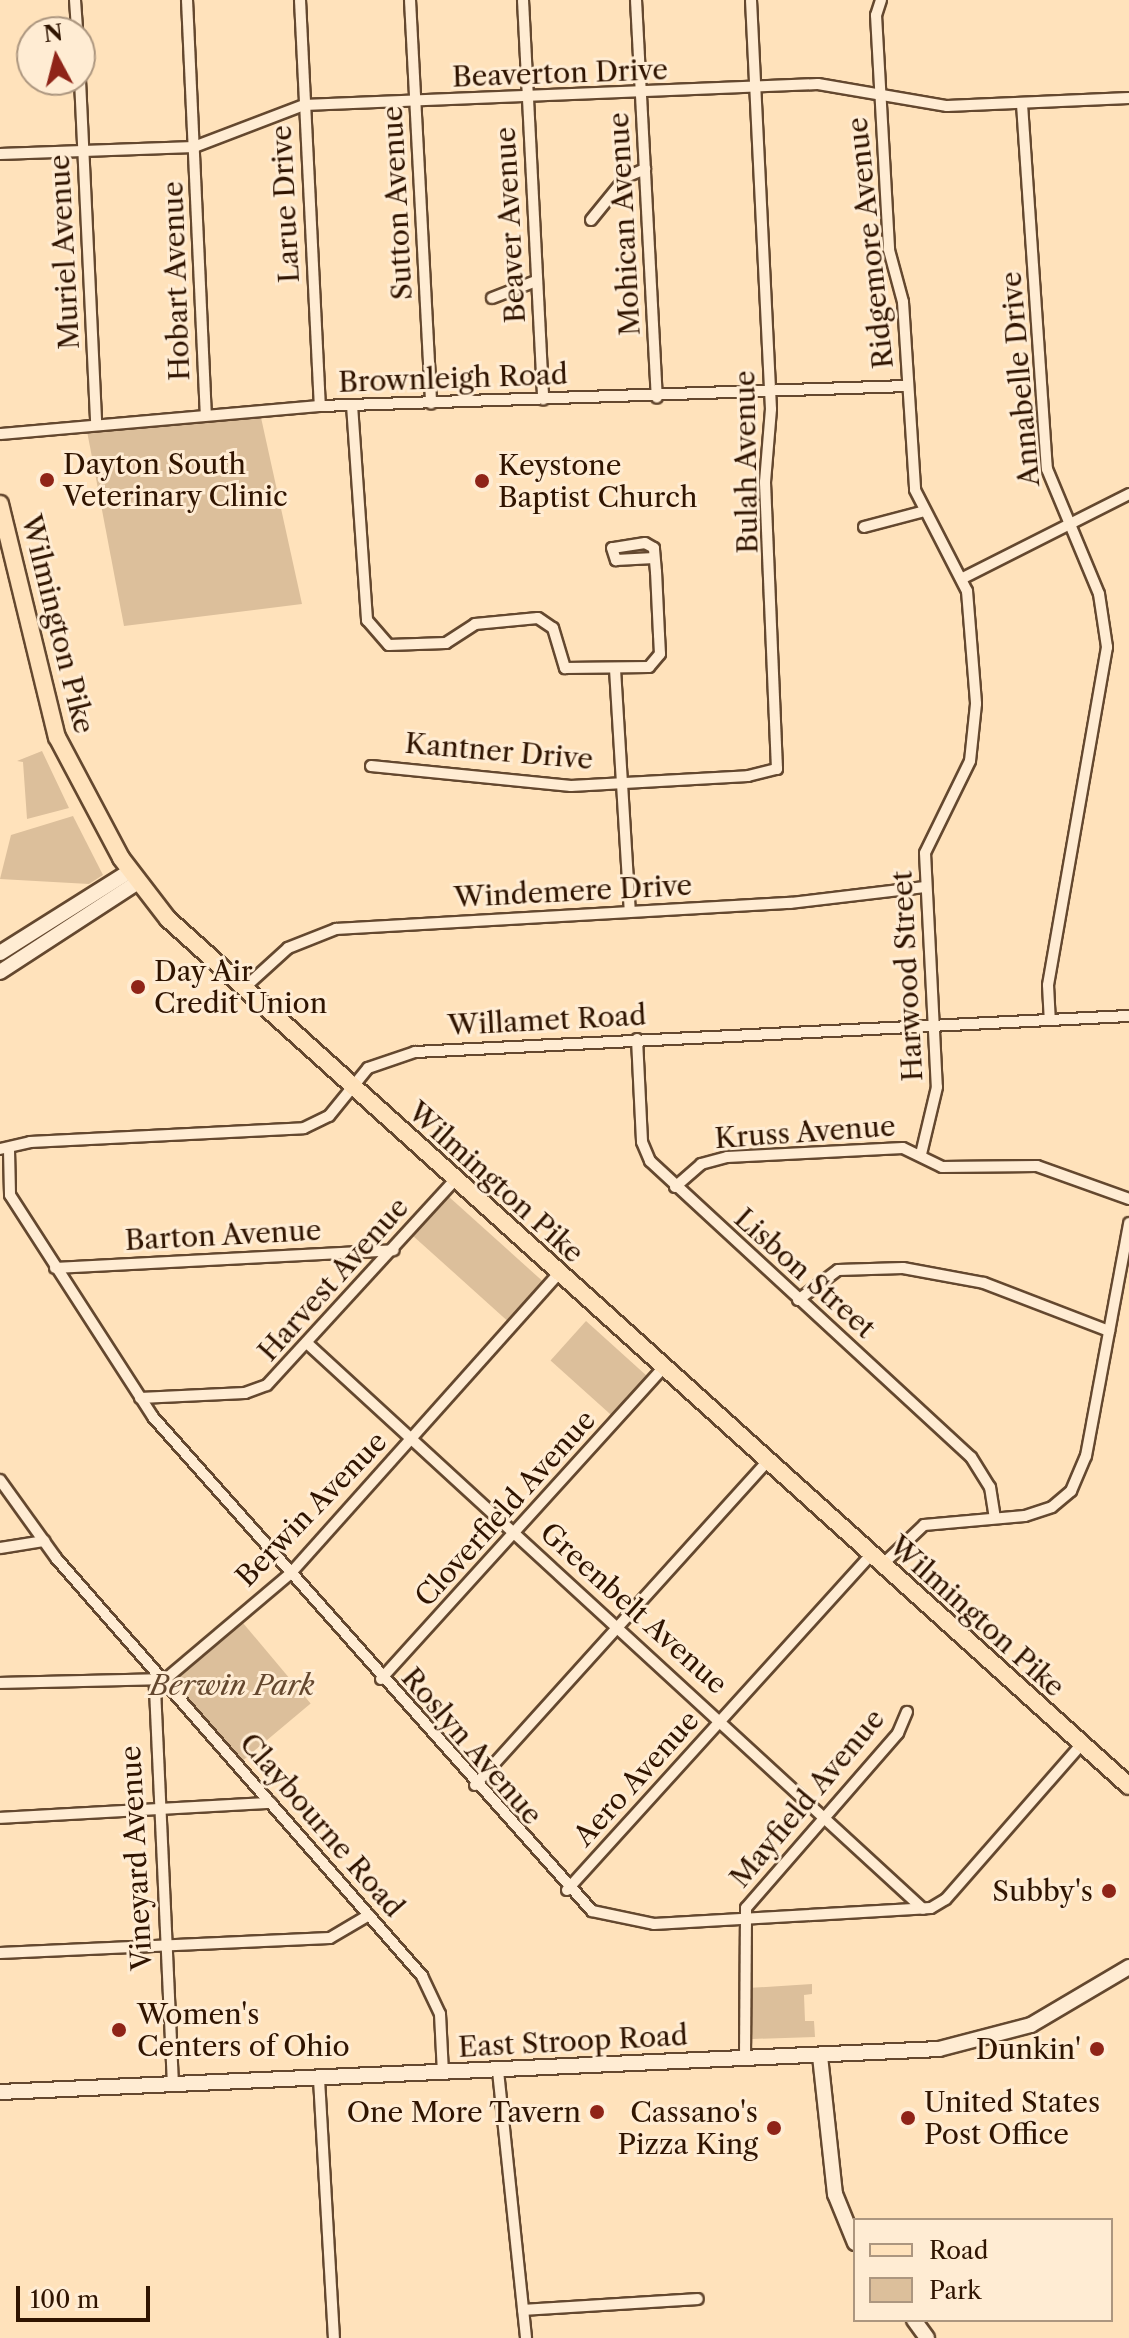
<!DOCTYPE html>
<html>
<head>
<meta charset="utf-8">
<style>
  body { margin:0 }
  #map { position:relative; width:1129px; height:2338px; overflow:hidden; background:#ffe2bb; font-family:"Libre Caslon Text",serif }
  div>[style] { position:absolute }
  .green>* { inset:0; background:#dcbf9b; transform-origin:0 0 }
  .roads { filter:drop-shadow(2px 0 #64482f) drop-shadow(-2px 0 #64482f) drop-shadow(0 2px #64482f) drop-shadow(0 -2px #64482f) }
  .street>* { height:10px; margin:-5px; padding:0 5px; transform-origin:5px; border-radius:5px; background:#ffecd3 }
  .secondary>* { height:14px; margin:-7px; padding:0 7px; transform-origin:7px; border-radius:7px; background:#ffecd3 }
  .primary>* { height:16px; margin:-8px; padding:0 8px; transform-origin:8px; border-radius:8px; background:#ffe2bb }
  .dots>* { width:22px; height:22px; translate:-50% -50%; box-sizing:border-box; border:4px solid #ffecd3; border-radius:50% }
  span { translate:-50% -50%; white-space:nowrap; text-align:center; line-height:1.15; -webkit-text-stroke:6px #ffecd3; paint-order:stroke }
  .street-label { font-size:28px; color:#301400 }
  .poi-label { font-size:28px; color:#301400 }
  .left { translate:0 -50%; text-align:left }
  .right { translate:-100% -50%; text-align:right }
  .park-label { font-size:28px; color:#64472e; font-style:italic }
  .legend { position:absolute; left:853px; top:2218px; width:260px; height:104px; box-sizing:border-box; background:#ffecd3; border:2px solid #ac967f; margin:0; padding:10px 14px; list-style:none; font-size:24px; color:#301400 }
  .legend li { display:flex; align-items:center; gap:16px; height:40px }
  .legend b { width:40px; border:2px solid #ac967f }
  .north { position:absolute; left:16px; top:16px; width:80px; height:80px; box-sizing:border-box; background:#ffecd3; border:2px solid #ac967f; border-radius:50%; rotate:353deg; font-size:22px; font-weight:700; line-height:32px; text-align:center; color:#301400 }
  .north::after { content:''; display:block; margin:auto; width:28px; height:36px; background:#8f2418; clip-path:polygon(50% 0,100% 100%,50% 72%,0 100%) }
  .scale { position:absolute; left:16px; top:2286px; width:134px; height:36px; box-sizing:border-box; border:4px solid #301400; border-top:0; padding-left:10px; font-size:24px; line-height:28px; white-space:nowrap; color:#301400; -webkit-text-stroke:6px #ffecd3; paint-order:stroke }
</style>
</head>
<body>
<div id="map">
  <div class="green">
    <i style="clip-path:polygon(260px 413px,302px 604px,124px 626px,87px 431px)"></i>
    <i style="clip-path:polygon(42px 751px,69px 808px,27px 819px,23px 762px,17px 761px)"></i>
    <i style="clip-path:polygon(73px 816px,103px 875px,89px 884px,0 879px,11px 835px)"></i>
    <i style="left:448px;top:1196px;width:129px;height:53px;rotate:42deg"></i>
    <i style="left:586px;top:1321px;width:85px;height:53px;rotate:42deg"></i>
    <i style="left:238px;top:1617px;width:113px;height:97px;rotate:50deg"></i>
    <i style="clip-path:polygon(812px 1984px,812px 1994px,804px 1995px,805px 2021px,814px 2021px,815px 2037px,752px 2039px,748px 1988px)"></i>
  </div>
  <div class="roads">
    <div class="street">
      <i style="left:75px;top:0;width:32px;rotate:86deg"></i>
      <i style="left:187px;top:0;width:414px;rotate:87.4deg"></i>
      <i style="left:300px;top:0;width:406px;rotate:87.2deg"></i>
      <i style="left:410px;top:0;width:404px;rotate:87deg"></i>
      <i style="left:523px;top:0;width:400px;rotate:87.1deg"></i>
      <i style="left:636px;top:0;width:398px;rotate:87deg"></i>
      <i style="left:881px;top:0;width:16px;rotate:108deg"></i>
      <i style="left:876px;top:15px;width:235px;rotate:86.8deg"></i>
      <i style="left:889px;top:250px;width:54px;rotate:74.9deg"></i>
      <i style="left:903px;top:302px;width:188px;rotate:86.3deg"></i>
      <i style="left:915px;top:490px;width:114px;rotate:62.8deg"></i>
      <i style="left:967px;top:591px;width:113px;rotate:85.4deg"></i>
      <i style="left:976px;top:704px;width:57px;rotate:96deg"></i>
      <i style="left:970px;top:761px;width:102px;rotate:116.1deg"></i>
      <i style="left:925px;top:853px;width:234px;rotate:87.1deg"></i>
      <i style="left:937px;top:1087px;width:69px;rotate:103.4deg"></i>
      <i style="left:80px;top:80px;width:343px;rotate:87.3deg"></i>
      <i style="left:1022px;top:104px;width:366px;rotate:86.1deg"></i>
      <i style="left:1047px;top:469px;width:135px;rotate:67.4deg"></i>
      <i style="left:1099px;top:594px;width:54px;rotate:81.4deg"></i>
      <i style="left:1107px;top:647px;width:343px;rotate:99.9deg"></i>
      <i style="left:1048px;top:985px;width:34px;rotate:87deg"></i>
      <i style="left:0;top:154px;width:194px;rotate:-2.1deg"></i>
      <i style="left:194px;top:147px;width:118px;rotate:-20.9deg"></i>
      <i style="left:304px;top:105px;width:514px;rotate:-2.34deg"></i>
      <i style="left:818px;top:84px;width:131px;rotate:9.7deg"></i>
      <i style="left:947px;top:106px;width:182px;rotate:-2.5deg"></i>
      <i style="left:591px;top:220px;width:55px;rotate:-50.9deg"></i>
      <i style="left:626px;top:177px;width:21px;rotate:-23deg"></i>
      <i style="left:492px;top:298px;width:47px;rotate:-21.1deg"></i>
      <i style="left:352px;top:405px;width:216px;rotate:86deg"></i>
      <i style="left:367px;top:620px;width:33px;rotate:49deg"></i>
      <i style="left:389px;top:645px;width:57px;rotate:-2deg"></i>
      <i style="left:446px;top:643px;width:35px;rotate:-33deg"></i>
      <i style="left:475px;top:624px;width:63px;rotate:-5.4deg"></i>
      <i style="left:538px;top:618px;width:18px;rotate:34deg"></i>
      <i style="left:553px;top:628px;width:42px;rotate:73.3deg"></i>
      <i style="left:565px;top:668px;width:84px;rotate:-0.7deg"></i>
      <i style="left:649px;top:667px;width:17px;rotate:-50deg"></i>
      <i style="left:660px;top:654px;width:19px;rotate:-93deg"></i>
      <i style="left:659px;top:635px;width:63px;rotate:-92.7deg"></i>
      <i style="left:656px;top:572px;width:24px;rotate:-95deg"></i>
      <i style="left:654px;top:548px;width:10px;rotate:-151deg"></i>
      <i style="left:645px;top:543px;width:33px;rotate:171deg"></i>
      <i style="left:612px;top:548px;width:13px;rotate:72deg"></i>
      <i style="left:616px;top:560px;width:38px;rotate:-3deg"></i>
      <i style="left:0;top:434px;width:321px;rotate:-5deg"></i>
      <i style="left:320px;top:406px;width:588px;rotate:-1.95deg"></i>
      <i style="left:864px;top:527px;width:59px;rotate:-14.7deg"></i>
      <i style="left:963px;top:578px;width:186px;rotate:-26.8deg"></i>
      <i style="left:615px;top:669px;width:243px;rotate:86.5deg"></i>
      <i style="left:371px;top:766px;width:201px;rotate:5.7deg"></i>
      <i style="left:571px;top:786px;width:177px;rotate:-3.2deg"></i>
      <i style="left:748px;top:776px;width:30px;rotate:-14deg"></i>
      <i style="left:777px;top:769px;width:287px;rotate:-92.4deg"></i>
      <i style="left:765px;top:482px;width:73px;rotate:-85.3deg"></i>
      <i style="left:771px;top:409px;width:409px;rotate:-92.8deg"></i>
      <i style="left:243px;top:989px;width:61px;rotate:-42.3deg"></i>
      <i style="left:288px;top:948px;width:52px;rotate:-21.6deg"></i>
      <i style="left:336px;top:929px;width:455px;rotate:-3.3deg"></i>
      <i style="left:790px;top:903px;width:135px;rotate:-6.8deg"></i>
      <i style="left:637px;top:1039px;width:103px;rotate:87.2deg"></i>
      <i style="left:642px;top:1142px;width:21px;rotate:67deg"></i>
      <i style="left:650px;top:1161px;width:437px;rotate:42.7deg"></i>
      <i style="left:971px;top:1457px;width:36px;rotate:58deg"></i>
      <i style="left:990px;top:1487px;width:31px;rotate:81deg"></i>
      <i style="left:0;top:1149px;width:31px;rotate:-13deg"></i>
      <i style="left:30px;top:1142px;width:274px;rotate:-2.9deg"></i>
      <i style="left:304px;top:1128px;width:28px;rotate:-26deg"></i>
      <i style="left:329px;top:1116px;width:62px;rotate:-50.9deg"></i>
      <i style="left:368px;top:1068px;width:50px;rotate:-18.8deg"></i>
      <i style="left:415px;top:1052px;width:715px;rotate:-2.89deg"></i>
      <i style="left:9px;top:1150px;width:45px;rotate:88.7deg"></i>
      <i style="left:10px;top:1195px;width:264px;rotate:57.2deg"></i>
      <i style="left:153px;top:1417px;width:661px;rotate:48.37deg"></i>
      <i style="left:592px;top:1911px;width:63px;rotate:11.8deg"></i>
      <i style="left:654px;top:1924px;width:277px;rotate:-3.3deg"></i>
      <i style="left:931px;top:1908px;width:17px;rotate:-31deg"></i>
      <i style="left:946px;top:1899px;width:205px;rotate:-48.8deg"></i>
      <i style="left:675px;top:1187px;width:35px;rotate:-41deg"></i>
      <i style="left:701px;top:1164px;width:27px;rotate:-15deg"></i>
      <i style="left:727px;top:1157px;width:176px;rotate:-2.9deg"></i>
      <i style="left:903px;top:1148px;width:43px;rotate:26deg"></i>
      <i style="left:942px;top:1167px;width:95px;rotate:-0.6deg"></i>
      <i style="left:1037px;top:1166px;width:98px;rotate:19.7deg"></i>
      <i style="left:55px;top:1268px;width:339px;rotate:-3deg"></i>
      <i style="left:798px;top:1300px;width:50px;rotate:-36.9deg"></i>
      <i style="left:838px;top:1270px;width:65px;rotate:-1.8deg"></i>
      <i style="left:903px;top:1268px;width:82px;rotate:10.5deg"></i>
      <i style="left:984px;top:1283px;width:134px;rotate:21deg"></i>
      <i style="left:308px;top:1344px;width:835px;rotate:42.57deg"></i>
      <i style="left:140px;top:1398px;width:105px;rotate:-2.7deg"></i>
      <i style="left:245px;top:1393px;width:23px;rotate:-20deg"></i>
      <i style="left:267px;top:1385px;width:278px;rotate:-47.5deg"></i>
      <i style="left:0;top:1480px;width:96px;rotate:54.3deg"></i>
      <i style="left:56px;top:1558px;width:556px;rotate:48.79deg"></i>
      <i style="left:422px;top:1976px;width:42px;rotate:64.7deg"></i>
      <i style="left:440px;top:2014px;width:59px;rotate:87.1deg"></i>
      <i style="left:0;top:1548px;width:45px;rotate:-9deg"></i>
      <i style="left:882px;top:1565px;width:58px;rotate:-43.6deg"></i>
      <i style="left:924px;top:1525px;width:101px;rotate:-5.1deg"></i>
      <i style="left:1025px;top:1516px;width:28px;rotate:-18deg"></i>
      <i style="left:1052px;top:1507px;width:25px;rotate:-40deg"></i>
      <i style="left:1071px;top:1491px;width:38px;rotate:-67deg"></i>
      <i style="left:1086px;top:1456px;width:237px;rotate:-79.5deg"></i>
      <i style="left:381px;top:1679px;width:420px;rotate:-47.8deg"></i>
      <i style="left:0;top:1683px;width:163px;rotate:-1.4deg"></i>
      <i style="left:475px;top:1785px;width:435px;rotate:-47.9deg"></i>
      <i style="left:0;top:1818px;width:271px;rotate:-3.2deg"></i>
      <i style="left:567px;top:1890px;width:452px;rotate:-47.8deg"></i>
      <i style="left:0;top:1953px;width:330px;rotate:-2.6deg"></i>
      <i style="left:330px;top:1938px;width:45px;rotate:-30.5deg"></i>
      <i style="left:745px;top:2058px;width:150px;rotate:-89.6deg"></i>
      <i style="left:746px;top:1908px;width:232px;rotate:-49deg"></i>
      <i style="left:898px;top:1733px;width:23px;rotate:-67deg"></i>
      <i style="left:498px;top:2071px;width:268px;rotate:84deg"></i>
      <i style="left:319px;top:2079px;width:259px;rotate:86.7deg"></i>
      <i style="left:173px;top:2085px;width:397px;rotate:-92.6deg"></i>
      <i style="left:155px;top:1688px;width:177px;rotate:-40.2deg"></i>
      <i style="left:290px;top:1574px;width:402px;rotate:-48.2deg"></i>
      <i style="left:523px;top:2310px;width:175px;rotate:-3.6deg"></i>
    </div>
    <div class="secondary">
      <i style="left:0;top:953px;width:154px;rotate:-32.2deg"></i>
      <i style="left:0;top:972px;width:165px;rotate:-33.1deg"></i>
      <i style="left:820px;top:2056px;width:139px;rotate:83.8deg"></i>
      <i style="left:835px;top:2194px;width:53px;rotate:67.8deg"></i>
      <i style="left:0;top:2092px;width:940px;rotate:-2.62deg"></i>
      <i style="left:939px;top:2049px;width:95px;rotate:-14.6deg"></i>
      <i style="left:1031px;top:2025px;width:114px;rotate:-30.6deg"></i>
      <i style="left:914px;top:2320px;width:22px;rotate:54deg"></i>
    </div>
    <div class="primary">
      <i style="left:0;top:504px;width:240px;rotate:76.3deg"></i>
      <i style="left:57px;top:737px;width:137px;rotate:62.1deg"></i>
      <i style="left:121px;top:858px;width:77px;rotate:52.4deg"></i>
      <i style="left:168px;top:919px;width:1294px;rotate:42.06deg"></i>
    </div>
  </div>
  <div class="dots">
    <i style="left:47px;top:480px;background:#8f2418"></i>
    <i style="left:482px;top:481px;background:#8f2418"></i>
    <i style="left:138px;top:987px;background:#8f2418"></i>
    <i style="left:1109px;top:1891px;background:#8f2418"></i>
    <i style="left:119px;top:2030px;background:#8f2418"></i>
    <i style="left:1097px;top:2049px;background:#8f2418"></i>
    <i style="left:597px;top:2112px;background:#8f2418"></i>
    <i style="left:908px;top:2118px;background:#8f2418"></i>
    <i style="left:774px;top:2128px;background:#8f2418"></i>
  </div>
  <div class="street-label">
    <span style="left:560px;top:73px;rotate:-2deg">Beaverton Drive</span>
    <span style="left:397px;top:203px;rotate:-93deg">Sutton Avenue</span>
    <span style="left:285px;top:204px;rotate:-93deg">Larue Drive</span>
    <span style="left:624px;top:224px;rotate:-93deg">Mohican Avenue</span>
    <span style="left:510px;top:225px;rotate:-93deg">Beaver Avenue</span>
    <span style="left:870px;top:243px;rotate:-96deg">Ridgemore Avenue</span>
    <span style="left:64px;top:252px;rotate:-93deg">Muriel Avenue</span>
    <span style="left:176px;top:281px;rotate:-92deg">Hobart Avenue</span>
    <span style="left:453px;top:378px;rotate:-2deg">Brownleigh Road</span>
    <span style="left:1020px;top:379px;rotate:-95deg">Annabelle Drive</span>
    <span style="left:746px;top:462px;rotate:-91deg">Bulah Avenue</span>
    <span style="left:58px;top:624px;rotate:76deg">Wilmington Pike</span>
    <span style="left:499px;top:751px;rotate:5deg">Kantner Drive</span>
    <span style="left:573px;top:891px;rotate:-3deg">Windemere Drive</span>
    <span style="left:907px;top:976px;rotate:-93deg">Harwood Street</span>
    <span style="left:547px;top:1020px;rotate:-3deg">Willamet Road</span>
    <span style="left:805px;top:1132px;rotate:-4deg">Kruss Avenue</span>
    <span style="left:496px;top:1182px;rotate:42deg">Wilmington Pike</span>
    <span style="left:223px;top:1235px;rotate:-3deg">Barton Avenue</span>
    <span style="left:805px;top:1273px;rotate:42deg">Lisbon Street</span>
    <span style="left:333px;top:1279px;rotate:-48deg">Harvest Avenue</span>
    <span style="left:505px;top:1508px;rotate:-48deg">Cloverfield Avenue</span>
    <span style="left:311px;top:1509px;rotate:-46deg">Berwin Avenue</span>
    <span style="left:634px;top:1608px;rotate:42deg">Greenbelt Avenue</span>
    <span style="left:977px;top:1616px;rotate:42deg">Wilmington Pike</span>
    <span style="left:472px;top:1746px;rotate:49deg">Roslyn Avenue</span>
    <span style="left:636px;top:1778px;rotate:-48deg">Aero Avenue</span>
    <span style="left:807px;top:1798px;rotate:-50deg">Mayfield Avenue</span>
    <span style="left:322px;top:1825px;rotate:49deg">Claybourne Road</span>
    <span style="left:136px;top:1858px;rotate:-93deg">Vineyard Avenue</span>
    <span style="left:573px;top:2041px;rotate:-3deg">East Stroop Road</span>
  </div>
  <div class="poi-label">
    <span class="left" style="left:63px;top:480px">Dayton South<br>Veterinary Clinic</span>
    <span class="left" style="left:498px;top:481px">Keystone<br>Baptist Church</span>
    <span class="left" style="left:154px;top:987px">Day Air<br>Credit Union</span>
    <span class="right" style="left:1093px;top:1891px">Subby's</span>
    <span class="left" style="left:137px;top:2030px">Women's<br>Centers of Ohio</span>
    <span class="right" style="left:1081px;top:2049px">Dunkin'</span>
    <span class="left" style="left:924px;top:2118px">United States<br>Post Office</span>
    <span class="right" style="left:581px;top:2112px">One More Tavern</span>
    <span class="right" style="left:758px;top:2128px">Cassano's<br>Pizza King</span>
  </div>
  <div class="park-label">
    <span style="left:232px;top:1685px">Berwin Park</span>
  </div>
  <ul class="legend">
  <li><b style="height:10px;background:#ffe2bb"></b>Road</li>
  <li><b style="height:22px;background:#dcbf9b"></b>Park</li>
  </ul>
  <div class="north">N</div>
  <div class="scale">100 m</div>
</div>
</body>
</html>
